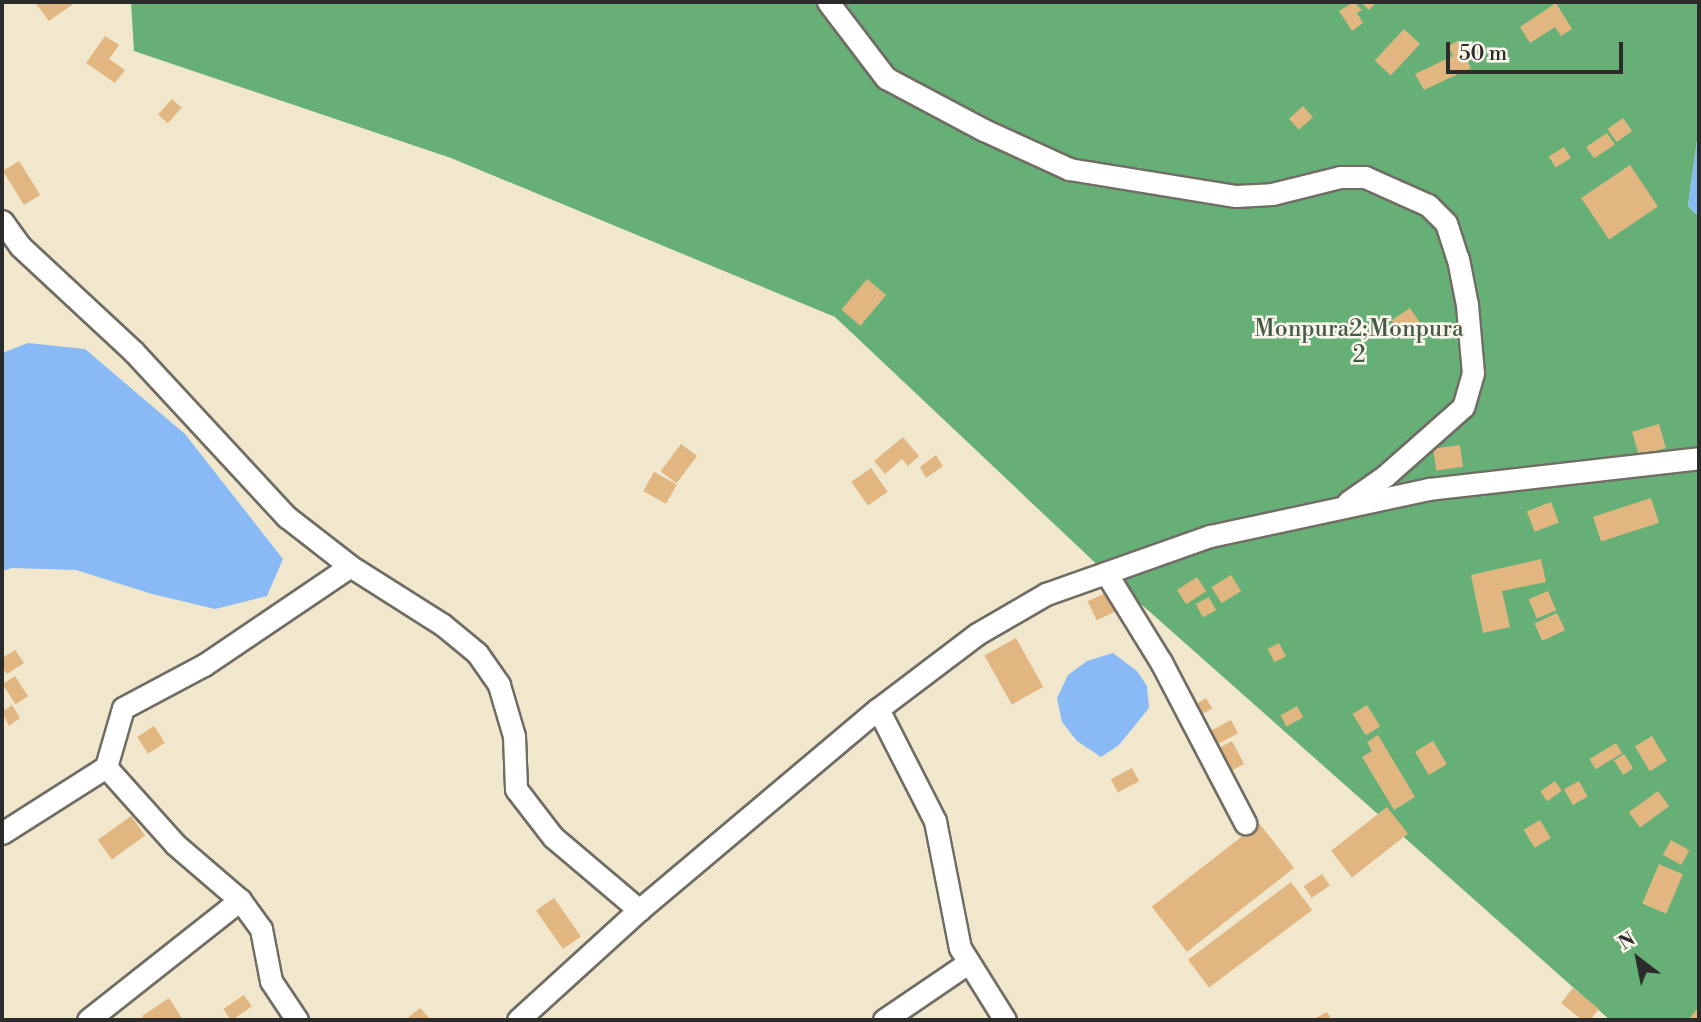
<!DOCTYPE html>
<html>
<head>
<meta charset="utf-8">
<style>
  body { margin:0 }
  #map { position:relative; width:1701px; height:1022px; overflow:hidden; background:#f1e7cd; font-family:"Libre Bodoni",serif }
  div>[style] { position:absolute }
  .forest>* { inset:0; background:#66b077 }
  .water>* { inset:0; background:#89baf5 }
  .building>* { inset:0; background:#e2b680; transform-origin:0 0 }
  .roads { filter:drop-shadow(2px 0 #706d64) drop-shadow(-2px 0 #706d64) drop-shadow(0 2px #706d64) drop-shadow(0 -2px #706d64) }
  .minor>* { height:21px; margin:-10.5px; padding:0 10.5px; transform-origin:10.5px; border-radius:10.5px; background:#fff }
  span { translate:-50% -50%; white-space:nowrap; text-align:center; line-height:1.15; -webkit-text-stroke:5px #fbf7ec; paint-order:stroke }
  .park-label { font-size:23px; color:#445b48 }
  .frame { position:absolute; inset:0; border:4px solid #2b2b2b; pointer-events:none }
  .north { position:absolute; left:1603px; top:924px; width:70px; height:70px; -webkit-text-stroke:5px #fbf7ec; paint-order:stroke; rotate:328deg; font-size:19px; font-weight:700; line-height:28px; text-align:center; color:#2b2b2b }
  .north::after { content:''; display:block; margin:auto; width:24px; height:32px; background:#2b2b2b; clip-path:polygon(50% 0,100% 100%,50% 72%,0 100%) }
  .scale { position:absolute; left:1446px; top:42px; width:177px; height:32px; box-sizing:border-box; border:4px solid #2b2b2b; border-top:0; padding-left:9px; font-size:21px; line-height:24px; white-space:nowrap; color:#2b2b2b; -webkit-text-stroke:5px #fbf7ec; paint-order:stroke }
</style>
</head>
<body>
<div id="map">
  <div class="forest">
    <i style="clip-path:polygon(131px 2px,1699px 2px,1699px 126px,1688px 206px,1699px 217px,1699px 1020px,1610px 1020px,1106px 573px,835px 317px,451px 158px,134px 51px)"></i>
  </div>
  <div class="water">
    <i style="clip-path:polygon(1699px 126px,1699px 217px,1688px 206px)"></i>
    <i style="clip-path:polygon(28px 343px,85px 349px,185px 434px,283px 559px,267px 596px,215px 609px,152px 594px,76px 570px,12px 568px,2px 571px,2px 353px)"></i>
    <i style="clip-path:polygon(1113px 653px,1137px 671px,1147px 686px,1149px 708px,1119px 745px,1101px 757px,1077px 741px,1062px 722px,1057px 698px,1068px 675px,1087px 661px)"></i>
  </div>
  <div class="building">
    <i style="clip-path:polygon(35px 2px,76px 2px,49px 21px)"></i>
    <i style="clip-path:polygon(1354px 2px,1362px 10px,1357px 13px,1363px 23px,1352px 31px,1339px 11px)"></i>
    <i style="clip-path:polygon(1361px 2px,1377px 2px,1369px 10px)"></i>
    <i style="clip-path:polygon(1556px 3px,1572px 29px,1561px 36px,1555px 27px,1530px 43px,1520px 27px)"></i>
    <i style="left:1404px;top:29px;width:22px;height:43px;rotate:43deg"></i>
    <i style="clip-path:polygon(105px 36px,119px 45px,109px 59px,125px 70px,115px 83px,86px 63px)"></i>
    <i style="clip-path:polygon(1458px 41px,1471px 68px,1424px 90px,1415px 74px,1453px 56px,1448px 46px)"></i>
    <i style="left:172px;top:99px;width:13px;height:21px;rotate:42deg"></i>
    <i style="left:1303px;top:106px;width:15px;height:19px;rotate:48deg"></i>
    <i style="left:1623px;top:118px;width:16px;height:19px;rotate:55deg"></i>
    <i style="left:1607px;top:133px;width:14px;height:25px;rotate:56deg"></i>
    <i style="left:1564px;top:147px;width:13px;height:18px;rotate:58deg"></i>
    <i style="left:19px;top:161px;width:40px;height:19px;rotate:58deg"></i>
    <i style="left:1630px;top:165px;width:50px;height:59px;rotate:56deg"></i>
    <i style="left:867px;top:279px;width:25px;height:40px;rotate:40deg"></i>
    <i style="left:1410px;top:308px;width:18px;height:22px;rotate:56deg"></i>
    <i style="left:1659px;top:424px;width:25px;height:28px;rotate:74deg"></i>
    <i style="clip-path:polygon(903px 437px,919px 456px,908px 466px,902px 459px,885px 474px,874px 461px)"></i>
    <i style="left:681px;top:444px;width:20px;height:34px;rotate:37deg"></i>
    <i style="left:1460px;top:445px;width:22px;height:27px;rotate:82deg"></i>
    <i style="clip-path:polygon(936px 455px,943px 466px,926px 478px,920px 467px)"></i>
    <i style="left:871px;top:468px;width:29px;height:24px;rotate:55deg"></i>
    <i style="left:654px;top:472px;width:26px;height:22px;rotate:29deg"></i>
    <i style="left:1651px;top:498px;width:26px;height:61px;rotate:72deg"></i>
    <i style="left:1551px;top:502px;width:22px;height:26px;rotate:69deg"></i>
    <i style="clip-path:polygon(1541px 559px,1546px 582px,1502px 591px,1510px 627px,1483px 633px,1471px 575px)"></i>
    <i style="left:1231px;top:575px;width:19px;height:23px;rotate:58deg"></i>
    <i style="left:1197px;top:577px;width:17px;height:24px;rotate:57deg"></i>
    <i style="left:1114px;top:589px;width:21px;height:29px;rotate:65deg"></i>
    <i style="left:1548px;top:591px;width:21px;height:21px;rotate:67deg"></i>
    <i style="left:1209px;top:597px;width:15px;height:15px;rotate:62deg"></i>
    <i style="left:1557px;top:613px;width:19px;height:25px;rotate:65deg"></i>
    <i style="left:1016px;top:638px;width:56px;height:36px;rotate:61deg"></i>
    <i style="left:1279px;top:643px;width:15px;height:13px;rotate:62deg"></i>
    <i style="clip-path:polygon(15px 650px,24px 663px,7px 674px,2px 667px,2px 658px)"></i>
    <i style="left:15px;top:676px;width:24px;height:15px;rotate:57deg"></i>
    <i style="left:1206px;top:698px;width:12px;height:18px;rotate:59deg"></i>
    <i style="clip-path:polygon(12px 705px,20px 718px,9px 726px,2px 712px)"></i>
    <i style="left:1367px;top:705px;width:25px;height:17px;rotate:58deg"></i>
    <i style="left:1297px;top:706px;width:13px;height:19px;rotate:61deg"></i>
    <i style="left:1231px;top:720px;width:15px;height:25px;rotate:62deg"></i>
    <i style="left:154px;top:726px;width:20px;height:20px;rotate:57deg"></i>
    <i style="clip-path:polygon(1378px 735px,1415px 797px,1394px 810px,1362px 757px,1372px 751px,1367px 742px)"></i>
    <i style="left:1652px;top:736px;width:29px;height:20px;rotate:59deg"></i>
    <i style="left:1232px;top:741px;width:26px;height:21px;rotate:62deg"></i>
    <i style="left:1433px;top:741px;width:27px;height:21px;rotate:59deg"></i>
    <i style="left:1616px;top:743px;width:12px;height:31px;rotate:59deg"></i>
    <i style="left:1624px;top:754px;width:17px;height:12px;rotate:57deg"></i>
    <i style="left:1132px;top:768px;width:15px;height:24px;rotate:62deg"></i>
    <i style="left:1555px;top:781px;width:12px;height:18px;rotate:55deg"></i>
    <i style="left:1579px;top:781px;width:18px;height:17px;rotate:61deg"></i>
    <i style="left:1658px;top:791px;width:19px;height:36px;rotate:54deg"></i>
    <i style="left:1387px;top:807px;width:34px;height:71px;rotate:52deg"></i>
    <i style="left:131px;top:816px;width:24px;height:41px;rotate:54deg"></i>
    <i style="left:1540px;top:820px;width:21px;height:19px;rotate:59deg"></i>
    <i style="left:1259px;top:823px;width:57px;height:136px;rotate:52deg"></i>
    <i style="left:1671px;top:840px;width:21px;height:17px;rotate:29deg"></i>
    <i style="left:1659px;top:864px;width:26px;height:43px;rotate:23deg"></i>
    <i style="left:1322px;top:874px;width:14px;height:22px;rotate:56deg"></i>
    <i style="left:1291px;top:882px;width:35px;height:129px;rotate:53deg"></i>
    <i style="left:554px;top:898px;width:47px;height:22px;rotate:55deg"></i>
    <i style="clip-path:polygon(1573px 988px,1599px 1009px,1590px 1020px,1582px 1020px,1561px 1003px)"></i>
    <i style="left:244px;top:995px;width:14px;height:25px;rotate:56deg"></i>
    <i style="clip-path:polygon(169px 998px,183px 1020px,144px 1020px,142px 1016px)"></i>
    <i style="clip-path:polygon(1699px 1007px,1699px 1020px,1688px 1020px)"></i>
    <i style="clip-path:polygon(420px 1008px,431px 1020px,405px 1020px)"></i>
    <i style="clip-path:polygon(1327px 1012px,1332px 1020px,1312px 1020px)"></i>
  </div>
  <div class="roads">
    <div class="minor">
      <i style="left:828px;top:2px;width:96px;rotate:52.7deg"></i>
      <i style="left:886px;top:78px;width:111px;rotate:28deg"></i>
      <i style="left:984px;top:130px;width:94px;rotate:24.6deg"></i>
      <i style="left:1069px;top:169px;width:169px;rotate:9.2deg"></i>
      <i style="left:1236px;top:196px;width:36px;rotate:-3deg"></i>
      <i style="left:1272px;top:194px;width:70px;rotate:-14deg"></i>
      <i style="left:1340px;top:177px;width:25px"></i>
      <i style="left:1365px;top:177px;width:69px;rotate:24deg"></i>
      <i style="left:1428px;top:205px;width:25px;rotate:45deg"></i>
      <i style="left:1446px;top:223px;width:38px;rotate:72deg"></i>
      <i style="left:1458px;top:259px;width:47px;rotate:78.9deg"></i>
      <i style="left:1467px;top:305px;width:68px;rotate:85deg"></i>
      <i style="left:1473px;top:373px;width:35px;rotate:106deg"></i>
      <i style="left:1463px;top:407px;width:104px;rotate:138.5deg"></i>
      <i style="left:1385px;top:476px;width:45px;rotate:144.9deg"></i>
      <i style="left:2px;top:221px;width:31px;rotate:54deg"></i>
      <i style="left:20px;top:246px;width:156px;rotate:42.9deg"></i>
      <i style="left:134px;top:352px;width:225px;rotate:47.2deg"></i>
      <i style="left:287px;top:517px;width:80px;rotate:37.9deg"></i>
      <i style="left:350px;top:566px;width:110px;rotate:32.4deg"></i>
      <i style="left:443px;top:625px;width:44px;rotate:39.5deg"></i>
      <i style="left:477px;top:653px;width:39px;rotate:55deg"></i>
      <i style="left:499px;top:685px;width:53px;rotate:73.6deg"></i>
      <i style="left:514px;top:736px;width:53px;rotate:87.8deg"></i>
      <i style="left:516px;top:789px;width:61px;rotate:52.4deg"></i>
      <i style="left:553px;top:837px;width:113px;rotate:40.3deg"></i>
      <i style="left:1106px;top:573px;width:105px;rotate:58.3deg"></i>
      <i style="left:1161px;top:662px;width:182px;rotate:62.4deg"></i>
      <i style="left:878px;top:709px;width:126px;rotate:63deg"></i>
      <i style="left:935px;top:821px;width:129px;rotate:78.9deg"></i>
      <i style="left:960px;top:948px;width:85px;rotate:58deg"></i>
      <i style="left:2px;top:833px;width:123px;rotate:-32.4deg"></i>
      <i style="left:240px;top:900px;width:86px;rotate:-139.3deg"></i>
      <i style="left:175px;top:844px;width:103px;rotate:-131.9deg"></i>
      <i style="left:106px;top:767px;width:61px;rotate:-73.9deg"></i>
      <i style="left:123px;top:708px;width:92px;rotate:-28deg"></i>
      <i style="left:204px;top:665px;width:176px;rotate:-34.1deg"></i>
      <i style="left:88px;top:1020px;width:194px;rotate:-38.3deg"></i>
      <i style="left:240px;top:900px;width:36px;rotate:54deg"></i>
      <i style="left:261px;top:929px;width:53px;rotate:79.1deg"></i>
      <i style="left:271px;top:981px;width:47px;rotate:56.3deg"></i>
      <i style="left:518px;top:1020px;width:164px;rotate:-42.3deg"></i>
      <i style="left:639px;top:910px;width:312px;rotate:-40.1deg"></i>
      <i style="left:878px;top:709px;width:124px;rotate:-37.1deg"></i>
      <i style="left:977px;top:634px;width:80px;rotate:-30.1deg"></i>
      <i style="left:1046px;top:594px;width:174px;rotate:-19.5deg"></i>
      <i style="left:1210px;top:536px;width:224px;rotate:-12.1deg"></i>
      <i style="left:1429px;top:489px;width:272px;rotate:-6.5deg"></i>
      <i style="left:884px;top:1020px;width:102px;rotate:-34.2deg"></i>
    </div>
  </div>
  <div class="park-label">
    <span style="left:1359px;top:342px">Monpura2;Monpura<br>2</span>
  </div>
  <div class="frame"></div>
  <div class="north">N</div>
  <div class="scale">50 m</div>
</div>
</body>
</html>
